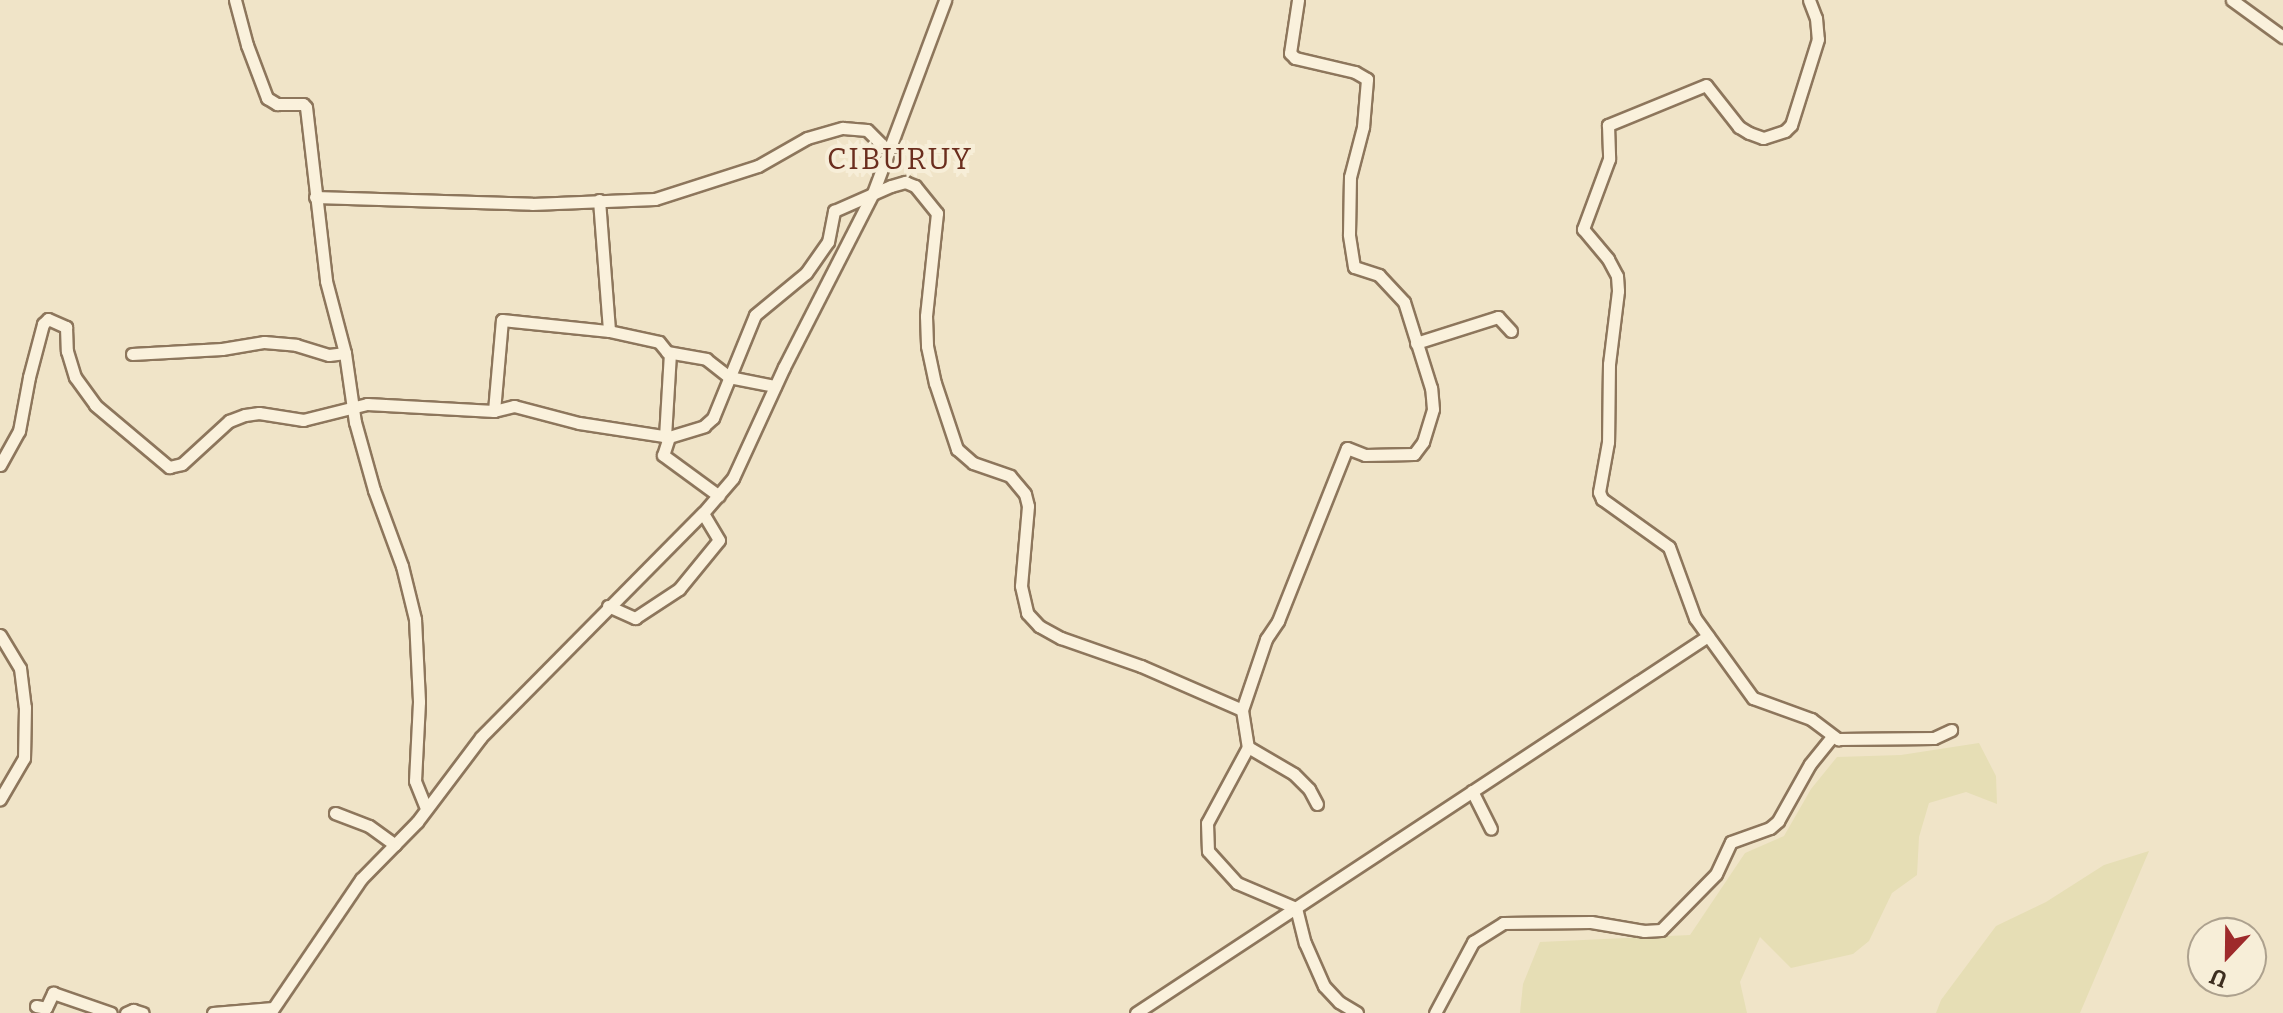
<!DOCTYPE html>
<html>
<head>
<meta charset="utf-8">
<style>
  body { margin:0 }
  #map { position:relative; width:2283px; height:1013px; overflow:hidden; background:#f0e4c8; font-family:Bitter,serif }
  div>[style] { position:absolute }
  .farmland>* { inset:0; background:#e6deb5 }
  .roads { filter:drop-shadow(2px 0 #8d765c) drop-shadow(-2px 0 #8d765c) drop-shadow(0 2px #8d765c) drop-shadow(0 -2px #8d765c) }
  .minor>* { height:11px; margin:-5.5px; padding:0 5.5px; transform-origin:5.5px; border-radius:5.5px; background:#faf1dc }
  span { translate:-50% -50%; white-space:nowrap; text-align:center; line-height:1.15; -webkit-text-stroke:8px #f7eed8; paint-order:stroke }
  .quarter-label { font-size:30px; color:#6b2e1e; letter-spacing:2px }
  .north { position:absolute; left:2187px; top:917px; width:80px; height:80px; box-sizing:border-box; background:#f7eed8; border:2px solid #ada18e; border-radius:50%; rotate:202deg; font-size:22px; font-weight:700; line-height:32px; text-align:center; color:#3d2e20 }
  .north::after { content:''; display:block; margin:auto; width:28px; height:36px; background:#9e2a2b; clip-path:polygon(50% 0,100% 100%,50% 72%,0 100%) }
</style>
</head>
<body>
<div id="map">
  <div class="farmland">
    <i style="clip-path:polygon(1979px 743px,1996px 776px,1997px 804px,1966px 792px,1929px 803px,1919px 837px,1917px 875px,1892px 893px,1869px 941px,1853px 954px,1791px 968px,1760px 937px,1740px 982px,1747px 1013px,1520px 1013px,1523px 984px,1540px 942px,1690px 935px,1745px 853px,1784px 836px,1811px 789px,1837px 757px,1901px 755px)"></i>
    <i style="clip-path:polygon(2149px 851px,2080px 1013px,1936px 1013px,1941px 1000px,1996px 926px,2046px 902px,2104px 865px)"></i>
  </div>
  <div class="roads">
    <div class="minor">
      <i style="left:235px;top:0;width:47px;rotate:75.1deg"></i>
      <i style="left:247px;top:45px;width:57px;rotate:69.3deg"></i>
      <i style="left:267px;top:98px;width:12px;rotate:31deg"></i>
      <i style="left:277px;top:104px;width:26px"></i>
      <i style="left:303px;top:104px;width:4px;rotate:45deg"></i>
      <i style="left:306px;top:107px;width:175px;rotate:83.4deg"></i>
      <i style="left:326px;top:281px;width:74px;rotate:75.2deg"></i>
      <i style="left:345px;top:353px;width:70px;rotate:81.8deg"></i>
      <i style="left:355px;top:422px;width:71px;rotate:74.4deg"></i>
      <i style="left:374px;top:490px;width:81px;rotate:69.8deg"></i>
      <i style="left:402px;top:566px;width:55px;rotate:76.2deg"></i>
      <i style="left:415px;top:619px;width:83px;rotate:87.2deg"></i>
      <i style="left:419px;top:702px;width:79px;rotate:92.9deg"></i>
      <i style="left:415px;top:781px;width:29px;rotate:68deg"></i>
      <i style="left:1809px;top:0;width:19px;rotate:69deg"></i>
      <i style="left:1816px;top:18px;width:21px;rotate:85deg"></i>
      <i style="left:1818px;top:39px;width:90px;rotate:107.4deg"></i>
      <i style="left:1791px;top:125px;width:8px;rotate:135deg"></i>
      <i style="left:1785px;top:131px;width:23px;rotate:162deg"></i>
      <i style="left:1763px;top:138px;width:15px;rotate:-160deg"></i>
      <i style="left:1749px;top:133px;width:12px;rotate:-149deg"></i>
      <i style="left:1739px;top:127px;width:53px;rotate:-128.2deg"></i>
      <i style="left:1706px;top:85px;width:106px;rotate:157.8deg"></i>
      <i style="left:1608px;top:125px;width:34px;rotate:88deg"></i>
      <i style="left:1609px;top:159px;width:75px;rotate:110.4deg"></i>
      <i style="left:1583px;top:229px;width:39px;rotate:50deg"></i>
      <i style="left:1608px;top:259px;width:19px;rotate:62deg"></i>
      <i style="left:1617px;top:276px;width:15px;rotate:86deg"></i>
      <i style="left:1618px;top:291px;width:74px;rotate:97deg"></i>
      <i style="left:1609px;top:364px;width:78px;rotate:90.7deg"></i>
      <i style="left:1608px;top:442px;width:51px;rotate:100.2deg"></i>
      <i style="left:1599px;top:492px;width:8px;rotate:67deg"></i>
      <i style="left:1602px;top:499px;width:82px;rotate:35.6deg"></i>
      <i style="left:1669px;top:547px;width:76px;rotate:69.9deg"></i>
      <i style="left:1695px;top:618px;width:99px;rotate:54.1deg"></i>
      <i style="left:1753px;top:698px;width:62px;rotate:19.9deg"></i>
      <i style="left:1811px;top:719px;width:34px;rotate:37deg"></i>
      <i style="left:1838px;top:739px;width:96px;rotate:-0.6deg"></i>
      <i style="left:1934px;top:738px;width:19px;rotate:-25deg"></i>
      <i style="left:2232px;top:0;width:63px;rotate:36deg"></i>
      <i style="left:315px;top:197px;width:217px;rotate:1.8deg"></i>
      <i style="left:532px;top:204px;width:123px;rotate:-2.3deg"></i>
      <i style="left:655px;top:199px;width:108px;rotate:-17.8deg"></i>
      <i style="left:758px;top:166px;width:56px;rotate:-29.7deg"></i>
      <i style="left:807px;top:138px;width:37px;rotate:-16deg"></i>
      <i style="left:843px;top:128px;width:24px;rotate:5deg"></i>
      <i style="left:867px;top:130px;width:30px;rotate:45deg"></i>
      <i style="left:599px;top:200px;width:131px;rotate:85.6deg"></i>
      <i style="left:609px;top:331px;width:51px;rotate:12.4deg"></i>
      <i style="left:659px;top:342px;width:13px;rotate:51deg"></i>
      <i style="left:667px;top:352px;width:40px;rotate:10deg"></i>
      <i style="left:706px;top:359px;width:29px;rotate:38deg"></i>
      <i style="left:729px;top:377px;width:47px;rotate:11.1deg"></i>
      <i style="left:1416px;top:343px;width:86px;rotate:-17.6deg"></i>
      <i style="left:1498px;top:317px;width:19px;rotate:47deg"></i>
      <i style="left:132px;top:354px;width:90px;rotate:-3.2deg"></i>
      <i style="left:222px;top:349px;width:43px;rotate:-9.5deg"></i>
      <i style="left:264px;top:342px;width:32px;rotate:5deg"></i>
      <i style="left:296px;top:345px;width:34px;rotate:17deg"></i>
      <i style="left:329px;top:355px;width:16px;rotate:-7deg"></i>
      <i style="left:494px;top:411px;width:91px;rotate:-85deg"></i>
      <i style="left:502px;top:320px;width:108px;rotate:5.9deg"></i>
      <i style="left:665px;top:437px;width:84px;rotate:-86.6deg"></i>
      <i style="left:669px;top:437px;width:37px;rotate:-17deg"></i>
      <i style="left:704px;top:426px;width:12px;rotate:-42deg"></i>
      <i style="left:713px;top:418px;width:111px;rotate:-67.8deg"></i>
      <i style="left:755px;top:315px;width:66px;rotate:-39.5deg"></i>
      <i style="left:806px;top:273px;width:38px;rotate:-55deg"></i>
      <i style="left:828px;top:242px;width:32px;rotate:-79deg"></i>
      <i style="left:834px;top:211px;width:62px;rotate:-23.7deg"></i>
      <i style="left:891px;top:186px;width:15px;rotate:-16deg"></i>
      <i style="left:905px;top:182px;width:11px;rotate:22deg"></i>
      <i style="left:915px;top:186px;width:35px;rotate:51deg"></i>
      <i style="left:937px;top:213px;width:104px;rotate:96.1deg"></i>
      <i style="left:926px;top:316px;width:30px;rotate:88deg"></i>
      <i style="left:927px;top:346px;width:38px;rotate:78deg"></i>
      <i style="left:935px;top:383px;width:70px;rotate:71.6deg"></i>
      <i style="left:957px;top:449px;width:21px;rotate:41deg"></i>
      <i style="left:973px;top:463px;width:39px;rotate:19deg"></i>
      <i style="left:1010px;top:476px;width:23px;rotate:50deg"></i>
      <i style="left:1025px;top:494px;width:12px;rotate:76deg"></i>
      <i style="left:1028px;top:506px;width:80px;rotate:95deg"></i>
      <i style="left:1021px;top:586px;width:28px;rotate:77deg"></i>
      <i style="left:1027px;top:613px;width:18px;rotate:47deg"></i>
      <i style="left:1039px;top:626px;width:25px;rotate:29deg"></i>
      <i style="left:1061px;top:638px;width:85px;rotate:19.3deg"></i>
      <i style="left:1141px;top:666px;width:110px;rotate:23.5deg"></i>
      <i style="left:1242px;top:710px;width:37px;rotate:81deg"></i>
      <i style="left:1248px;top:747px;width:86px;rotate:118.3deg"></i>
      <i style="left:1207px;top:823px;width:28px;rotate:88deg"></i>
      <i style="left:1208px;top:851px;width:43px;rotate:47.8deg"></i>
      <i style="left:1237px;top:883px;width:64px;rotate:23deg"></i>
      <i style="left:1296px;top:908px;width:36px;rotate:76deg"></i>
      <i style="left:1305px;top:943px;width:47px;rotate:66.2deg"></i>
      <i style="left:1324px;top:986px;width:22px;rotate:47deg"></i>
      <i style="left:1339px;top:1002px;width:21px;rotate:31deg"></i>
      <i style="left:0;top:465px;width:39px;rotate:-61deg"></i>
      <i style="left:19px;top:431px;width:55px;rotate:-79.5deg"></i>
      <i style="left:29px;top:377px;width:55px;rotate:-75.2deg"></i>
      <i style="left:43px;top:324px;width:7px;rotate:-45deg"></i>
      <i style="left:48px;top:319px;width:20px;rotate:24deg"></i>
      <i style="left:66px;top:327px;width:24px;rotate:88deg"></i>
      <i style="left:67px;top:351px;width:27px;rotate:73deg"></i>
      <i style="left:75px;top:377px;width:34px;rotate:54deg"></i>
      <i style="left:95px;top:405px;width:97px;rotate:40deg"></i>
      <i style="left:169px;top:467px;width:13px;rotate:-13deg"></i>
      <i style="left:182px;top:464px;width:64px;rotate:-42.5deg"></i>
      <i style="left:229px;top:421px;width:17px;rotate:-21deg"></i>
      <i style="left:245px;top:415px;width:14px;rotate:-8deg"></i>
      <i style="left:259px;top:413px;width:45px;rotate:9deg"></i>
      <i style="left:303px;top:420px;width:66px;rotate:-14deg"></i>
      <i style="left:367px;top:404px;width:127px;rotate:3.2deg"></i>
      <i style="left:494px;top:411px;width:21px;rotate:-14deg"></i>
      <i style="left:514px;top:406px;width:67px;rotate:14.7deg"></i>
      <i style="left:579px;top:423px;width:91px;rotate:8.8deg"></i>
      <i style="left:669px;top:437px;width:19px;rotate:108deg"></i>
      <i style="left:663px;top:455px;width:69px;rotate:36.2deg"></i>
      <i style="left:608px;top:606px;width:30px;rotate:24deg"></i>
      <i style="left:635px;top:618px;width:53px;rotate:-33.4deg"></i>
      <i style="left:679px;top:589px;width:63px;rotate:-50.8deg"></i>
      <i style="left:719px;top:540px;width:31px;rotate:-121deg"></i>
      <i style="left:0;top:635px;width:39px;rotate:59deg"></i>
      <i style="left:20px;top:668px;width:39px;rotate:83deg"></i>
      <i style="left:25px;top:707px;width:51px;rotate:91.1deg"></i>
      <i style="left:24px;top:758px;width:48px;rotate:120.3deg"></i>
      <i style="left:1242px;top:710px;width:75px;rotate:-71.3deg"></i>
      <i style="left:1266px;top:639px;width:22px;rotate:-56deg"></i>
      <i style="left:1278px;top:621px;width:186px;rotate:-68.3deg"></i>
      <i style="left:1347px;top:448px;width:19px;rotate:21deg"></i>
      <i style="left:1365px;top:455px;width:49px;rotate:-1.2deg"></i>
      <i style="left:1414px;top:454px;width:15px;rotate:-53deg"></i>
      <i style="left:1423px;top:442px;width:34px;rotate:-73deg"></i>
      <i style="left:1433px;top:409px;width:21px;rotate:-95deg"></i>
      <i style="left:1431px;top:388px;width:90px;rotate:-107.4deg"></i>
      <i style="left:1404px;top:302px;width:37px;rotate:-133deg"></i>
      <i style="left:1379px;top:275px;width:26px;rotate:-162deg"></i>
      <i style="left:1354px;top:267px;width:33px;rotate:-99deg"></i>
      <i style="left:1349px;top:234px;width:57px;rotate:-89deg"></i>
      <i style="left:1350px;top:177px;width:52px;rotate:-75.4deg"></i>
      <i style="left:1363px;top:127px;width:48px;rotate:-85.2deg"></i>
      <i style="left:1367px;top:79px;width:14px;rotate:-150deg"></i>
      <i style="left:1355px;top:72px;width:62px;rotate:-166.9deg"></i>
      <i style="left:1295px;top:58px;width:7px;rotate:-135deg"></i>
      <i style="left:1290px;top:53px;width:54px;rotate:-81.4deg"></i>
      <i style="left:1248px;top:747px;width:53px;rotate:30.4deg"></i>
      <i style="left:1294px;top:774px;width:21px;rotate:45deg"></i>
      <i style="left:1309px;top:789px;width:17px;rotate:62deg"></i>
      <i style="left:1472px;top:791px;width:42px;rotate:63.4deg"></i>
      <i style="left:335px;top:813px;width:36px;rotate:21deg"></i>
      <i style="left:369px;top:826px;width:32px;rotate:36deg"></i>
      <i style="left:36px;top:1006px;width:10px;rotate:11deg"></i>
      <i style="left:46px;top:1008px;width:17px;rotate:-65deg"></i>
      <i style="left:53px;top:993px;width:61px;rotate:19deg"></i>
      <i style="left:126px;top:1013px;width:8px;rotate:-23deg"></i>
      <i style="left:133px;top:1010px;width:10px;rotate:17deg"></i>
      <i style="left:213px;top:1013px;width:60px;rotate:-4.8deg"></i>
      <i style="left:270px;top:1013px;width:162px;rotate:-55.8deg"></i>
      <i style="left:361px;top:879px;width:80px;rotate:-45.5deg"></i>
      <i style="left:417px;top:822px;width:106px;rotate:-53deg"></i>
      <i style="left:481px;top:737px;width:315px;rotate:-45.3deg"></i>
      <i style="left:703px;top:513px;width:46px;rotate:-49.4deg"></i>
      <i style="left:733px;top:478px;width:122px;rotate:-65.3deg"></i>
      <i style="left:784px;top:367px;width:195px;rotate:-62.9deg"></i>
      <i style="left:873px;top:193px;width:206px;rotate:-69.5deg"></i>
      <i style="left:1136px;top:1013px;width:685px;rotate:-33.39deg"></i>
      <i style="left:1435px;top:1013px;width:81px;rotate:-61.8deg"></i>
      <i style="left:1473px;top:942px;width:36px;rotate:-32deg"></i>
      <i style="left:1503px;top:923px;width:88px;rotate:-0.7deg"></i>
      <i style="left:1591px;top:922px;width:54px;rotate:9.6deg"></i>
      <i style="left:1644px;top:931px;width:17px;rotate:-3deg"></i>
      <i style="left:1661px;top:930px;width:78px;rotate:-45.5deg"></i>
      <i style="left:1716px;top:874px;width:35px;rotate:-65deg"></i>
      <i style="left:1731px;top:842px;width:41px;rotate:-19.7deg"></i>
      <i style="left:1770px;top:828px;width:11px;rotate:-41deg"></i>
      <i style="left:1778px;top:821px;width:65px;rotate:-60.7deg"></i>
      <i style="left:1810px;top:764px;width:35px;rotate:-51deg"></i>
    </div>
  </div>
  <div class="quarter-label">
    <span style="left:900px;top:159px">CIBURUY</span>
  </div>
  <div class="north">U</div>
</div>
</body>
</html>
